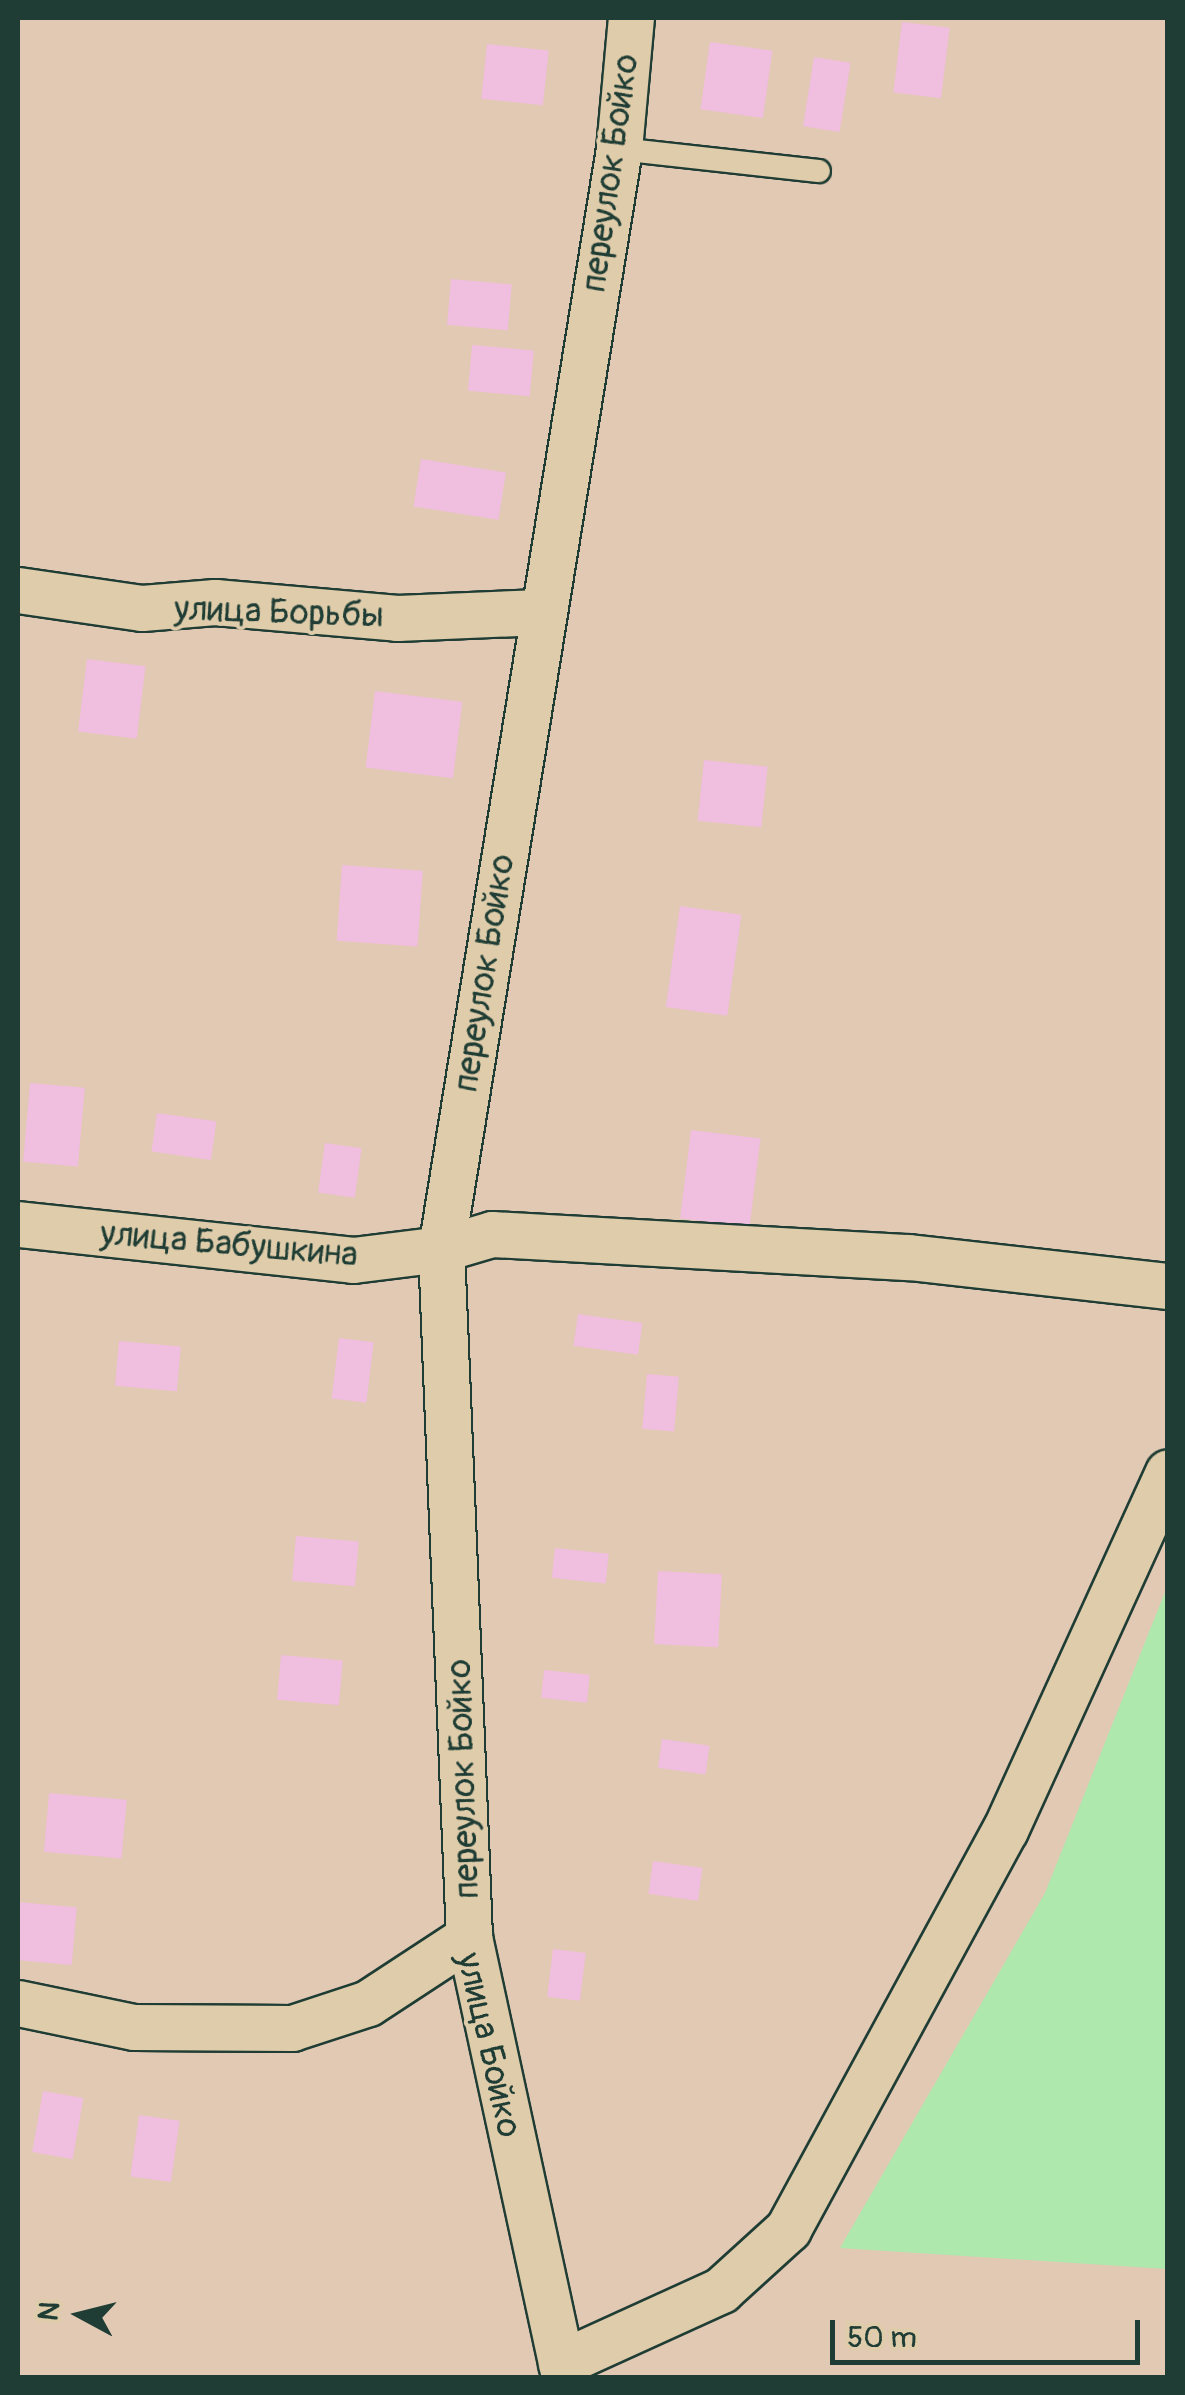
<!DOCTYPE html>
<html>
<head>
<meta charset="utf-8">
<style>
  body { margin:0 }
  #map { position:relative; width:1185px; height:2395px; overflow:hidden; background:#e2c9b4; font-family:Pangolin,sans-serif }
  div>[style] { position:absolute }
  .green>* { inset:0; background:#aee8ad }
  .building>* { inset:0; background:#f0bede; transform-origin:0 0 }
  .roads { filter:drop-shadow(2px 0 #1f3d34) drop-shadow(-2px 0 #1f3d34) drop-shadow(0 2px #1f3d34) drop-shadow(0 -2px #1f3d34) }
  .service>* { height:22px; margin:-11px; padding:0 11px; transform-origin:11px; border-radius:11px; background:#dfccaa }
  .minor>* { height:45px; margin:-22.5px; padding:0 22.5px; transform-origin:22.5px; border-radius:22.5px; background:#dfccaa }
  span { translate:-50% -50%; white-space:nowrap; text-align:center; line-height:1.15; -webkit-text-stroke:8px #dfccaa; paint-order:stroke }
  .street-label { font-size:35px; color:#1f3d34 }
  .frame { position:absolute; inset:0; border:20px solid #1f3d34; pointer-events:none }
  .north { position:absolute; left:30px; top:2265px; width:100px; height:100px; -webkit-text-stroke:8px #dfccaa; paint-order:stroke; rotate:277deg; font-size:28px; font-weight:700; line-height:40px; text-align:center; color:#1f3d34 }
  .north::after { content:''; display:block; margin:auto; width:35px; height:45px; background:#1f3d34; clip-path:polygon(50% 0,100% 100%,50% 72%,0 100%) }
  .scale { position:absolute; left:830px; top:2320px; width:310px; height:45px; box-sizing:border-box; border:5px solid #1f3d34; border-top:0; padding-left:12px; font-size:30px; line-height:35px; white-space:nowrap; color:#1f3d34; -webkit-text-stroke:8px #dfccaa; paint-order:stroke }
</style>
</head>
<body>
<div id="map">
  <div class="green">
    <i style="clip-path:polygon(1167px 1587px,1167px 2269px,840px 2248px,1045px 1893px)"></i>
  </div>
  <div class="building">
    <i style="left:902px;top:22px;width:48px;height:71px;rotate:7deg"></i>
    <i style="left:710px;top:42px;width:63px;height:68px;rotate:8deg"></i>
    <i style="left:487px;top:44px;width:62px;height:55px;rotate:6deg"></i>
    <i style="left:814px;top:57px;width:37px;height:70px;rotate:9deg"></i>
    <i style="left:451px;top:279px;width:61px;height:46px;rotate:5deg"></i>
    <i style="left:472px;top:345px;width:62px;height:46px;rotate:5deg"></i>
    <i style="left:421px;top:459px;width:86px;height:48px;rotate:9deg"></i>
    <i style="left:87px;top:659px;width:59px;height:73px;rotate:7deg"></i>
    <i style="left:375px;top:691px;width:88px;height:77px;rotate:7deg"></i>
    <i style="left:704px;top:760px;width:64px;height:61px;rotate:6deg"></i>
    <i style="left:342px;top:865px;width:81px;height:76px;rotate:4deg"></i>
    <i style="left:680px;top:906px;width:62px;height:102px;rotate:8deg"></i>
    <i style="left:30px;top:1083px;width:55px;height:79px;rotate:5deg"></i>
    <i style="left:157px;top:1113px;width:60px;height:39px;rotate:8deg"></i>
    <i style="left:691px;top:1130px;width:70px;height:89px;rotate:7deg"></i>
    <i style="left:325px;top:1143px;width:37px;height:50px;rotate:8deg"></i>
    <i style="left:578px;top:1314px;width:65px;height:32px;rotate:8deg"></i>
    <i style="left:339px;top:1338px;width:35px;height:61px;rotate:7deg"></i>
    <i style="left:119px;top:1341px;width:62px;height:45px;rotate:5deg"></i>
    <i style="left:647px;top:1374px;width:32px;height:55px;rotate:5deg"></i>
    <i style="left:296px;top:1536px;width:63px;height:45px;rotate:5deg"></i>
    <i style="left:555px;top:1548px;width:54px;height:30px;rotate:6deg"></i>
    <i style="left:658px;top:1571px;width:64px;height:73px;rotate:3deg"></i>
    <i style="left:281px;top:1655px;width:62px;height:45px;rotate:5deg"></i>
    <i style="left:544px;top:1670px;width:46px;height:28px;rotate:6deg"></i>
    <i style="left:662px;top:1739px;width:48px;height:29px;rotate:8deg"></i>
    <i style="left:49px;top:1793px;width:78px;height:59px;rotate:5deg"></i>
    <i style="left:653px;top:1861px;width:50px;height:33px;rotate:8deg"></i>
    <i style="left:18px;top:1902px;width:59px;height:58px;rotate:5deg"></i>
    <i style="left:553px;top:1949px;width:33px;height:48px;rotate:7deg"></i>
    <i style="left:43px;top:2091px;width:41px;height:62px;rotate:10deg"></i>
    <i style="left:139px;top:2115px;width:41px;height:62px;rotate:8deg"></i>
  </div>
  <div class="roads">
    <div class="service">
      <i style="left:619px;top:149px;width:201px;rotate:6.3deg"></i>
    </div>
    <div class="minor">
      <i style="left:18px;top:590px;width:125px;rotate:8.3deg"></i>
      <i style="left:142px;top:608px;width:73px;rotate:-4.7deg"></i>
      <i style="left:215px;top:602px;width:183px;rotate:5deg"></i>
      <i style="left:397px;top:618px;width:144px;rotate:-2.4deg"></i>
      <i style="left:18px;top:1224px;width:337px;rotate:6.1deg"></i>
      <i style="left:353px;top:1260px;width:89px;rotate:-7.1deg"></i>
      <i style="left:441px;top:1249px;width:53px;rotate:-16.4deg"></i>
      <i style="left:492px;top:1234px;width:418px;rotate:3.2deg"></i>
      <i style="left:909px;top:1257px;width:261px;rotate:6.4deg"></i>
      <i style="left:469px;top:1937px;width:689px;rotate:-92.33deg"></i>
      <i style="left:441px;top:1249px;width:1114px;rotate:-80.81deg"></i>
      <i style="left:619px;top:149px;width:132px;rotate:-84.8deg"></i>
      <i style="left:18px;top:2003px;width:118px;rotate:11.7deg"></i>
      <i style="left:134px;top:2027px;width:158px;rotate:0.4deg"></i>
      <i style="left:292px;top:2028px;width:80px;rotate:-18.2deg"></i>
      <i style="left:368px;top:2003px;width:121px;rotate:-33.2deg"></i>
      <i style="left:469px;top:1937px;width:451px;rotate:77.8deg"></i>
      <i style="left:561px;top:2363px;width:176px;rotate:-24.5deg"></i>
      <i style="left:721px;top:2290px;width:91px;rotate:-42.3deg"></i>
      <i style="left:788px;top:2229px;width:454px;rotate:-61.5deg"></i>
      <i style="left:1005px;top:1830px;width:393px;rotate:-65.5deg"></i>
    </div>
  </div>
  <div class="street-label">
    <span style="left:610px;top:173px;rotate:-82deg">переулок Бойко</span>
    <span style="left:279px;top:612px;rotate:2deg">улица Борьбы</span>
    <span style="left:484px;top:973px;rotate:-81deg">переулок Бойко</span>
    <span style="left:229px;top:1244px;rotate:5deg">улица Бабушкина</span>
    <span style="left:463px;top:1779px;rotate:-92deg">переулок Бойко</span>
    <span style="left:489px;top:2045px;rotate:77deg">улица Бойко</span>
  </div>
  <div class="frame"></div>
  <div class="north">N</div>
  <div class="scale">50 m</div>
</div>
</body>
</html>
